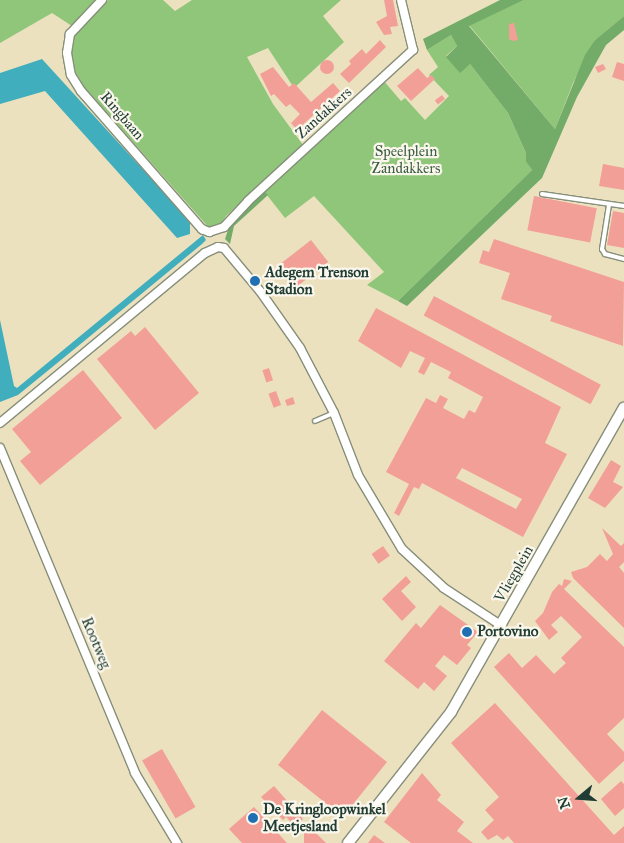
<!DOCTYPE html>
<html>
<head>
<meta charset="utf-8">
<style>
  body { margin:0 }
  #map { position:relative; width:624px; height:843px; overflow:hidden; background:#ece1bf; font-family:"IM FELL Great Primer",serif }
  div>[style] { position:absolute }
  .green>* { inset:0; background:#8fc679 }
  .forest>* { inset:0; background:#73ab69 }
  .water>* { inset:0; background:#40aebd }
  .building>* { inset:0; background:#f29f98; transform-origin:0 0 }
  .round { border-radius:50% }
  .roads { filter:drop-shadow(1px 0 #868f7a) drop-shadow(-1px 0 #868f7a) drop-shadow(0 1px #868f7a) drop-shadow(0 -1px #868f7a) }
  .service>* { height:4px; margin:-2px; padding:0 2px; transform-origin:2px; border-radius:2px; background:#fff }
  .minor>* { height:8px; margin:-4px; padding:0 4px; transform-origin:4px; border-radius:4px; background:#fff }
  .tertiary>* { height:10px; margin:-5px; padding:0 5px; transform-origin:5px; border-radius:5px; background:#fff }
  .dots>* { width:14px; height:14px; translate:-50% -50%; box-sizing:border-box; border:2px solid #fbf7ec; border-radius:50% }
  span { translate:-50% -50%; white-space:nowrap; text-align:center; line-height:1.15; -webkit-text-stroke:4.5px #fbf7ec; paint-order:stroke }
  .street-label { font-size:15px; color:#1f3d34 }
  .park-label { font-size:15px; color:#3b5f45 }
  .poi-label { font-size:15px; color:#1f3d34; font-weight:700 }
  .left { translate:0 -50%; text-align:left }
  .north { position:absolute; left:554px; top:773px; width:50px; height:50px; -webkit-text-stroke:4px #fbf7ec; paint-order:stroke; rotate:252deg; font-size:14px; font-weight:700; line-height:20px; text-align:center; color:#1f3d34 }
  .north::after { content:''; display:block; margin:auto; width:18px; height:22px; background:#1f3d34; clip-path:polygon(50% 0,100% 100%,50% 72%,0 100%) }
</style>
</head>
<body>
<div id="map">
  <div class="green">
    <i style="clip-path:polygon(0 0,96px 0,72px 26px,52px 13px,0 43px)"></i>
    <i style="clip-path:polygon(108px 0,163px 0,175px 11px,192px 0,341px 0,323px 16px,344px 42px,294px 88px,268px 48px,247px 57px,273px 104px,303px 145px,226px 216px,219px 228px,211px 230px,85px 88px,76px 73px,71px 60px,73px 40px,78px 30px)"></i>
    <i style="clip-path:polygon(524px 0,624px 0,624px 16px,595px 40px,573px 83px,555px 129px,469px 25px)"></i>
    <i style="clip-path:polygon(451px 35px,457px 46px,446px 56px,470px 64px,508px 113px,526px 153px,526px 162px,532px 170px,398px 301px,367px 285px,384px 272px,314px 196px,285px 218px,263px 190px,383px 80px,401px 101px,405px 98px,425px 120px,449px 96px,429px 75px,438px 67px,427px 50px)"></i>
  </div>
  <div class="forest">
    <i style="clip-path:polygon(500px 0,524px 0,469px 26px,555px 129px,585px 55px,595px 40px,624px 16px,624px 30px,606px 45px,577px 97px,542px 178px,407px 306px,398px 301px,532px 170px,526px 162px,526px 153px,508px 113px,470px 64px,460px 73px,446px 57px,457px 46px,451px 35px,427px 50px,423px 39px)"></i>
    <i style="clip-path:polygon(263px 190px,268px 195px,234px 226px,230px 244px,225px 239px,230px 224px)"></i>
  </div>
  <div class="water">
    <i style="clip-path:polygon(42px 59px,190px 221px,190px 234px,177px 238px,45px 91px,0 104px,0 73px)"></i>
    <i style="clip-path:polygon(203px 235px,206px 240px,202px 244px,83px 342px,18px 395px,0 402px,0 320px,14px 386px,17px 388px)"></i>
  </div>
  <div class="building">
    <i style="clip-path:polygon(384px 0,393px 0,398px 26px,390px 27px,392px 34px,384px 35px,376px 22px,387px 16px)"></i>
    <i style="clip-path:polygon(514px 23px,518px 40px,513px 41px,509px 39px,509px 24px)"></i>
    <i style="clip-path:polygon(380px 40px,386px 47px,349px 83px,340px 74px,351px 64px,349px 61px,362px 49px,366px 54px)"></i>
    <i class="round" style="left:320px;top:60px;width:14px;height:14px"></i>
    <i style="clip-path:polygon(617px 62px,624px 64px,624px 81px,612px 77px)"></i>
    <i style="clip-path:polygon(603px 64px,606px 69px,598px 73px,595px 67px)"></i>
    <i style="clip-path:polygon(273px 67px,289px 87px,294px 83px,311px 102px,333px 83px,340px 91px,297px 130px,291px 123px,300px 114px,290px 104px,286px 107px,274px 94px,271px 96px,260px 74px)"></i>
    <i style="clip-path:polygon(418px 68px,427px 78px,431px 75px,435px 79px,411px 101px,397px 86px)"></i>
    <i style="left:442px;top:95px;width:5px;height:9px;rotate:53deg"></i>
    <i style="clip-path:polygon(603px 164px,624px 168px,624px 190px,599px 186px)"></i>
    <i style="left:534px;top:196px;width:64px;height:35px;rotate:11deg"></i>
    <i style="clip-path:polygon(613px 211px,624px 213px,624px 248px,607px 245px)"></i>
    <i style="clip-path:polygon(494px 239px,624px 282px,623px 346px,550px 321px,552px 316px,501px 299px,510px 273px,479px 263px,483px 250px,489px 252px)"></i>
    <i style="left:311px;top:240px;width:28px;height:44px;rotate:52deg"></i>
    <i style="left:434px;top:296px;width:189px;height:22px;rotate:28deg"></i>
    <i style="clip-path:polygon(evenodd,376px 308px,561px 407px,545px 443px,567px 454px,523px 537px,422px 483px,419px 489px,414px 487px,399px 516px,394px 513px,409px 484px,386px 472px,426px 398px,436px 403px,440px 395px,448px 399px,443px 408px,464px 419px,469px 410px,475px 413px,483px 397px,448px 378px,451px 372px,431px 362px,424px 375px,418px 372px,425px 358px,410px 351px,401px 368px,358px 341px,376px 308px,462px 468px,522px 499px,516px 509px,456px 478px,462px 468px)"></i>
    <i style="clip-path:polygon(145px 327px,199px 393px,155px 430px,97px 359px,131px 331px,135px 336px)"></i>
    <i style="left:269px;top:368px;width:13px;height:7px;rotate:72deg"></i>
    <i style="clip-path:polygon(83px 370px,122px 418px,40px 485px,20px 461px,31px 452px,12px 429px)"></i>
    <i style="left:276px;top:391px;width:15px;height:8px;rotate:70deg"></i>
    <i style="clip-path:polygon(293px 397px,295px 404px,287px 406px,285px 400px)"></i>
    <i style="clip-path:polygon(611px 460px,621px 466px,613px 482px,623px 487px,605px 508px,588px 498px)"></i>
    <i style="clip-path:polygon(602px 528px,621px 546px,624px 543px,624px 562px,619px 567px,624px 573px,624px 628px,573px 578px,571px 572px,587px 567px,600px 554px,607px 561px,613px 554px)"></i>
    <i style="left:383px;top:546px;width:12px;height:14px;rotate:55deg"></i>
    <i style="clip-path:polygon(406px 576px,411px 582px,401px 591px,416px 607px,402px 621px,382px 599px)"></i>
    <i style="clip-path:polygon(564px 579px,572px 581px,564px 589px,624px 647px,624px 718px,607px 734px,624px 752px,624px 761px,599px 784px,494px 667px,509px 653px,522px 668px,536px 655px,554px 674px,566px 663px,561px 658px,582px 637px,561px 616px,551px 625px,558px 632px,549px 640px,535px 621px,543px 613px,552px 592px,559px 584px,562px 586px)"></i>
    <i style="clip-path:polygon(440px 605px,478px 632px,467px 645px,471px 648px,457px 665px,444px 655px,435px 666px,447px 676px,434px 691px,424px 682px,418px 689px,384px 661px,416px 623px,421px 628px)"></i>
    <i style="clip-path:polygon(495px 703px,614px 835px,624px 826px,624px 843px,514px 843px,508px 836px,503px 840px,497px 835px,488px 840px,481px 832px,494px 820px,485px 810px,499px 797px,451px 743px)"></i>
    <i style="clip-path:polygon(322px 710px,387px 762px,350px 808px,353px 810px,343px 817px,278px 765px)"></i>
    <i style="left:162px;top:749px;width:67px;height:23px;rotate:60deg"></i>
    <i style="clip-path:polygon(422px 773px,441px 795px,437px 800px,464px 822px,457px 831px,473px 843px,411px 843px,384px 822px)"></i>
    <i style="clip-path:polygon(621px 781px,624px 784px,624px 808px,615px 816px,601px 799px)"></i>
    <i style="clip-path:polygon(274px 786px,303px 819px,295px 826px,286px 817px,283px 820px,261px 797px)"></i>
    <i style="clip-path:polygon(254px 807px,287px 843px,242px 843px,229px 829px)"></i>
    <i style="clip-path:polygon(304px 831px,315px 832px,326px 843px,304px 843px)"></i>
    <i style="clip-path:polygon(374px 835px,385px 843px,368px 843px)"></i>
  </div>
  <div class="roads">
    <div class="service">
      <i style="left:542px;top:194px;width:83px;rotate:8.3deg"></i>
      <i style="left:609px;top:205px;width:45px;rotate:99deg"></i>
      <i style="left:602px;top:249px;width:6px;rotate:59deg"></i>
      <i style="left:605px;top:254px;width:20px;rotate:15deg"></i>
      <i style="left:315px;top:421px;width:21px;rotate:-23deg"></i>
    </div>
    <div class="minor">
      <i style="left:102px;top:0;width:47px;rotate:133.3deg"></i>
      <i style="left:70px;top:34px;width:19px;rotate:99deg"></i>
      <i style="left:67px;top:53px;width:22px;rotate:80deg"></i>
      <i style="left:71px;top:75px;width:19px;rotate:58deg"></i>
      <i style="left:81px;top:91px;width:184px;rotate:48.8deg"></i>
      <i style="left:202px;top:229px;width:8px;rotate:23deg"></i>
      <i style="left:209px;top:232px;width:16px;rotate:-18deg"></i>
      <i style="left:224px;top:227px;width:35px;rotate:-47deg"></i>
      <i style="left:248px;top:201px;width:224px;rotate:-42.5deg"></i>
      <i style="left:413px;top:50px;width:51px;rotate:-103.5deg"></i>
      <i style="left:0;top:423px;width:266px;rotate:-39.7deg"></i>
      <i style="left:205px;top:253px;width:14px;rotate:-25deg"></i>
      <i style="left:218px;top:247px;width:6px;rotate:9deg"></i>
      <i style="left:224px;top:248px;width:56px;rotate:50.1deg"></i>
      <i style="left:260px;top:291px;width:70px;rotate:54.9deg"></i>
      <i style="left:300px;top:348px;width:73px;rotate:62.4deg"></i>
      <i style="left:334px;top:413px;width:66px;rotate:68.8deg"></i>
      <i style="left:358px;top:475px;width:86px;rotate:59.3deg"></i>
      <i style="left:402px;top:549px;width:57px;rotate:42.9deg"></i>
      <i style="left:444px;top:588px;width:69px;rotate:33.2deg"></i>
      <i style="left:0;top:448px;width:352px;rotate:67.4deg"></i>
      <i style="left:135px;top:773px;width:82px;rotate:59deg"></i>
    </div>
    <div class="tertiary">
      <i style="left:348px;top:843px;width:167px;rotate:-51.8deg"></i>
      <i style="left:451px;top:712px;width:350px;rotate:-60.4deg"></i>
    </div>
  </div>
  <div class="dots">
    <i style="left:255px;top:281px;background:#1f6fb2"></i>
    <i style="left:467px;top:632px;background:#1f6fb2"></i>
    <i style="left:253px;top:818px;background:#1f6fb2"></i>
  </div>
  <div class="street-label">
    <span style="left:324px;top:113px;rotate:-42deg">Zandakkers</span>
    <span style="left:122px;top:116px;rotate:49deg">Ringbaan</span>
    <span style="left:514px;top:574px;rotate:-60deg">Vliegplein</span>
    <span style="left:96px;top:643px;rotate:67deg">Rootweg</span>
  </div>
  <div class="park-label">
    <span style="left:406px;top:160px">Speelplein<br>Zandakkers</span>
  </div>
  <div class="poi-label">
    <span class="left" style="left:265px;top:281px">Adegem Trenson<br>Stadion</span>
    <span class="left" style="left:477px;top:632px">Portovino</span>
    <span class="left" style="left:263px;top:818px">De Kringloopwinkel<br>Meetjesland</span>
  </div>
  <div class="north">N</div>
</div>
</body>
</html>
